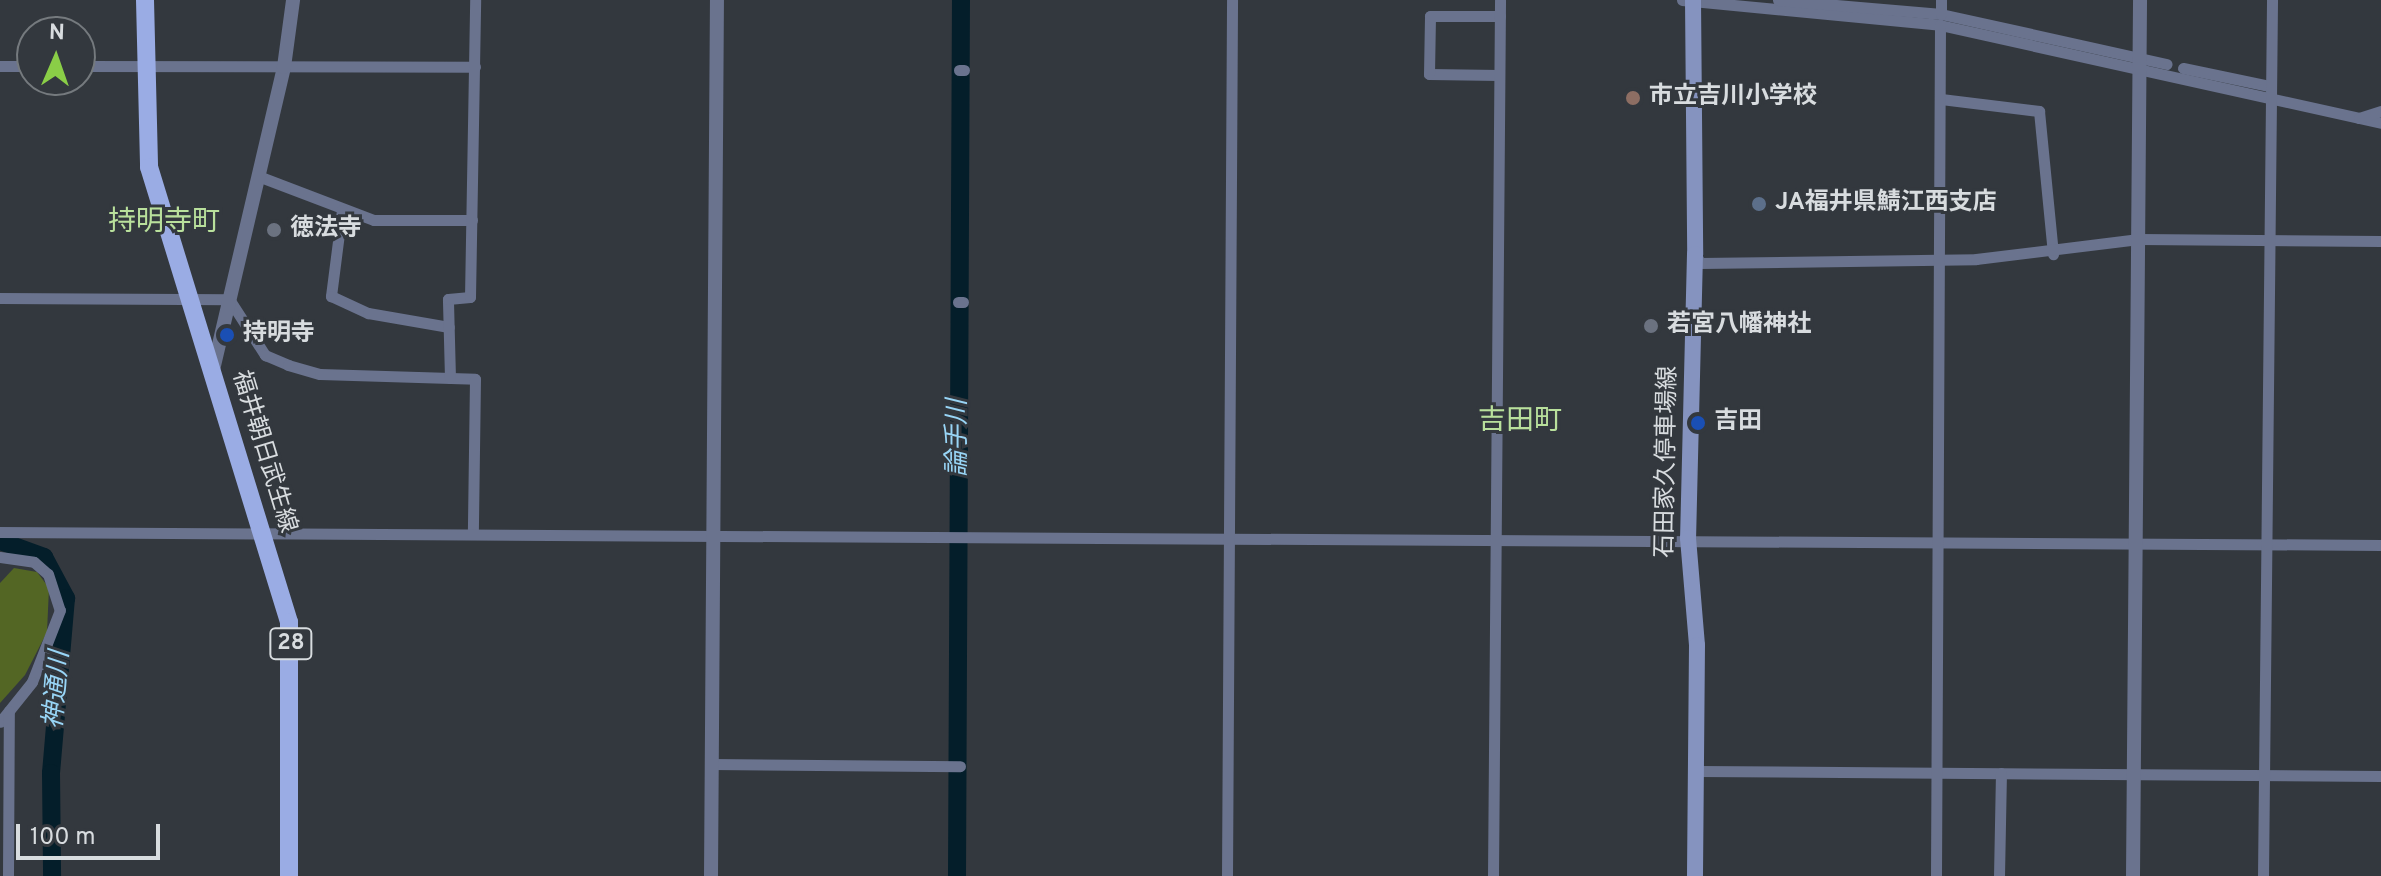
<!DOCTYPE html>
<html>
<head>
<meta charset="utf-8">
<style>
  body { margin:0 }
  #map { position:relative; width:2381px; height:876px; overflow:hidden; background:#33383e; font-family:Overpass,"Noto Sans JP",sans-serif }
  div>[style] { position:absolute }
  .green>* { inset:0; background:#536624 }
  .river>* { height:18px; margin:-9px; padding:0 9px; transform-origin:9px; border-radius:9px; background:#041e2a }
  .minor>* { height:11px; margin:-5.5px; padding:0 5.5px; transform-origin:5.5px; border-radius:5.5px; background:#6a738e }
  .tertiary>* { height:14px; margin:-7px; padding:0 7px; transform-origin:7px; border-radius:7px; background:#6a738e }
  .secondary>* { height:16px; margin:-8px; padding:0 8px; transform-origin:8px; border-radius:8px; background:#8593bf }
  .primary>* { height:18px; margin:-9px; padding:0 9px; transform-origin:9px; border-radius:9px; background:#9aace4 }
  .dots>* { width:22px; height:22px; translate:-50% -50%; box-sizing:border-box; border:4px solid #33383e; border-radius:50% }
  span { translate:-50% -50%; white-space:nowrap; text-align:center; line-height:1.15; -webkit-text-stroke:6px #33383e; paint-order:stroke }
  .shield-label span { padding:2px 6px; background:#33383e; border:2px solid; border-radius:6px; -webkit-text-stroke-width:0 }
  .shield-label { font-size:22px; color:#d8dcdf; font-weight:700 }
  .poi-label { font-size:24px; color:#d8dcdf; font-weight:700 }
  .left { translate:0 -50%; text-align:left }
  .street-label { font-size:24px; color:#d8dcdf }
  .water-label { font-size:26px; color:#98d5f6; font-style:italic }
  .quarter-label { font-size:28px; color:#b9e09c }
  .north { position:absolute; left:16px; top:16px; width:80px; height:80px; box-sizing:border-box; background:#33383e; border:2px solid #757a7e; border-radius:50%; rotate:2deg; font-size:22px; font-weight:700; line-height:32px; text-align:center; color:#d8dcdf }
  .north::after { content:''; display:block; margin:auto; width:28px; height:36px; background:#8ace47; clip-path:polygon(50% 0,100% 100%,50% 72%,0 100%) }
  .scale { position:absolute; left:16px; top:824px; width:144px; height:36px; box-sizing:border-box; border:4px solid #d8dcdf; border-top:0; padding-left:10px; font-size:24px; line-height:28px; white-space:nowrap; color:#d8dcdf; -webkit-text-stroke:6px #33383e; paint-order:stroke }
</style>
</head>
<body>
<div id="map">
  <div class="green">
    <i style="clip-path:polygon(14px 568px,37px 572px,49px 588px,47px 632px,25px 675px,0 703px,0 583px)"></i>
  </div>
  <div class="river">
    <i style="left:0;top:541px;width:47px;rotate:20deg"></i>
    <i style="left:44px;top:557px;width:47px;rotate:61.8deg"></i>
    <i style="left:66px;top:598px;width:176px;rotate:94.9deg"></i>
    <i style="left:51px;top:773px;width:103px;rotate:89.4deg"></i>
    <i style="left:957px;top:876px;width:876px;rotate:-89.74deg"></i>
  </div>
  <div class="minor">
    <i style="left:1682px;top:0;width:259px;rotate:5.5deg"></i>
    <i style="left:1940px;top:25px;width:452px;rotate:12.5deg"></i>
    <i style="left:1778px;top:0;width:164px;rotate:4.9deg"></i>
    <i style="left:1941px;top:14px;width:231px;rotate:12.5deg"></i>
    <i style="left:1941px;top:0;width:14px;rotate:90deg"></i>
    <i style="left:0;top:66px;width:32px"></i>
    <i style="left:80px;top:66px;width:395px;rotate:0.1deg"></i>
    <i style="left:2183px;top:68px;width:88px;rotate:11.8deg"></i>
    <i style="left:959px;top:70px;width:5px"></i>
    <i style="left:1499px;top:75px;width:70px;rotate:-179.2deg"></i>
    <i style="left:1429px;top:74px;width:58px;rotate:-89deg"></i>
    <i style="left:1430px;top:16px;width:70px"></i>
    <i style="left:1941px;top:99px;width:99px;rotate:7deg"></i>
    <i style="left:2039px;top:111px;width:144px;rotate:84.4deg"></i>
    <i style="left:2359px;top:118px;width:23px;rotate:-18deg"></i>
    <i style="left:258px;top:176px;width:124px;rotate:20.8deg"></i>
    <i style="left:374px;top:220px;width:98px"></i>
    <i style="left:342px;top:210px;width:87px;rotate:97.3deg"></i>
    <i style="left:331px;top:296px;width:41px;rotate:24.7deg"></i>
    <i style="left:368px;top:313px;width:82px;rotate:9.8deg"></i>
    <i style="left:1696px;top:255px;width:9px;rotate:63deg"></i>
    <i style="left:1700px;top:263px;width:276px;rotate:-0.8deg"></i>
    <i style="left:1976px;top:259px;width:164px;rotate:-7deg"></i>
    <i style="left:2139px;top:239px;width:242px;rotate:0.5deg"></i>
    <i style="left:0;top:298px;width:229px;rotate:0.3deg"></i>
    <i style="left:229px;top:299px;width:67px;rotate:57.3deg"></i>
    <i style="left:265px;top:355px;width:25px;rotate:23deg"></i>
    <i style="left:288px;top:365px;width:33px;rotate:16deg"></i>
    <i style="left:320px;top:374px;width:155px;rotate:1.8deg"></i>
    <i style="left:475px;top:379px;width:152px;rotate:90.8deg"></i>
    <i style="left:958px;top:302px;width:5px"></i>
    <i style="left:450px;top:378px;width:79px;rotate:-91.5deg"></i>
    <i style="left:448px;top:299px;width:22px;rotate:-5deg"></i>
    <i style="left:470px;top:297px;width:297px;rotate:-89deg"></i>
    <i style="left:0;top:532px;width:2381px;rotate:0.31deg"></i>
    <i style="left:0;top:557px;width:34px;rotate:8deg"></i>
    <i style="left:34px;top:562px;width:18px;rotate:41deg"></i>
    <i style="left:48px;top:574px;width:38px;rotate:72deg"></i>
    <i style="left:60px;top:610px;width:77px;rotate:111.3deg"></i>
    <i style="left:32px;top:682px;width:51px;rotate:128.7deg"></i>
    <i style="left:712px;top:764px;width:248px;rotate:0.5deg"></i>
    <i style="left:1697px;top:771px;width:684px;rotate:0.42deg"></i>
    <i style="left:8px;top:876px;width:165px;rotate:-89.7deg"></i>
    <i style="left:1227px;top:876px;width:876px;rotate:-89.67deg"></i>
    <i style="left:1493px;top:876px;width:876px;rotate:-89.54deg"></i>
    <i style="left:1936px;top:876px;width:851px;rotate:-89.73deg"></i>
    <i style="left:1999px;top:876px;width:103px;rotate:-88.9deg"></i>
    <i style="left:2263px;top:876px;width:876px;rotate:-89.41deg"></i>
  </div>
  <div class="tertiary">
    <i style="left:213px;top:370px;width:311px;rotate:-76.8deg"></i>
    <i style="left:284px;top:67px;width:68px;rotate:-82.3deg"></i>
    <i style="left:711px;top:876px;width:876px;rotate:-89.61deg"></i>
    <i style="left:2133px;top:876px;width:876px;rotate:-89.54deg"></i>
  </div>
  <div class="secondary">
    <i style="left:1693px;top:0;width:254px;rotate:89.5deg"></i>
    <i style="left:1695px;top:254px;width:284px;rotate:91.4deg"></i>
    <i style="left:1688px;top:538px;width:107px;rotate:85.2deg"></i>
    <i style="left:1697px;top:645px;width:231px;rotate:90.5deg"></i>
  </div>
  <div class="primary">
    <i style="left:145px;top:0;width:167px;rotate:88.6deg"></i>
    <i style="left:149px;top:167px;width:476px;rotate:72.9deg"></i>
    <i style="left:289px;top:622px;width:254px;rotate:90deg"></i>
  </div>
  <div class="dots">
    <i style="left:1633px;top:98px;background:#8d6e63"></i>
    <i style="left:1759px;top:204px;background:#5c6f8a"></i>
    <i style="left:274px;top:230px;background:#6b7280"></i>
    <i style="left:1651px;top:326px;background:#6b7280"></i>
    <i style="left:227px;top:335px;background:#1a4fb4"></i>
    <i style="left:1698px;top:423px;background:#1a4fb4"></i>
  </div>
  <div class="shield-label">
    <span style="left:291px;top:644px">28</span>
  </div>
  <div class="poi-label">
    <span class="left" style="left:1649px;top:98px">市立吉川小学校</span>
    <span class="left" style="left:1775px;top:204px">JA福井県鯖江西支店</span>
    <span class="left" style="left:290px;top:230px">徳法寺</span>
    <span class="left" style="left:1667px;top:326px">若宮八幡神社</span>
    <span class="left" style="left:243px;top:335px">持明寺</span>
    <span class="left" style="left:1714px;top:423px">吉田</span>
  </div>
  <div class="street-label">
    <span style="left:263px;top:452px;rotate:73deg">福井朝日武生線</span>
    <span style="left:1668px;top:462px;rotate:-89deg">石田家久停車場線</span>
  </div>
  <div class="water-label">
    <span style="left:959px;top:438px;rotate:-90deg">論手川</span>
    <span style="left:58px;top:690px;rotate:-85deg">神通川</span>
  </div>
  <div class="quarter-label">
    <span style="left:164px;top:223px">持明寺町</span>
    <span style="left:1520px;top:422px">吉田町</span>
  </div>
  <div class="north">N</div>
  <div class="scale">100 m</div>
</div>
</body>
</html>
